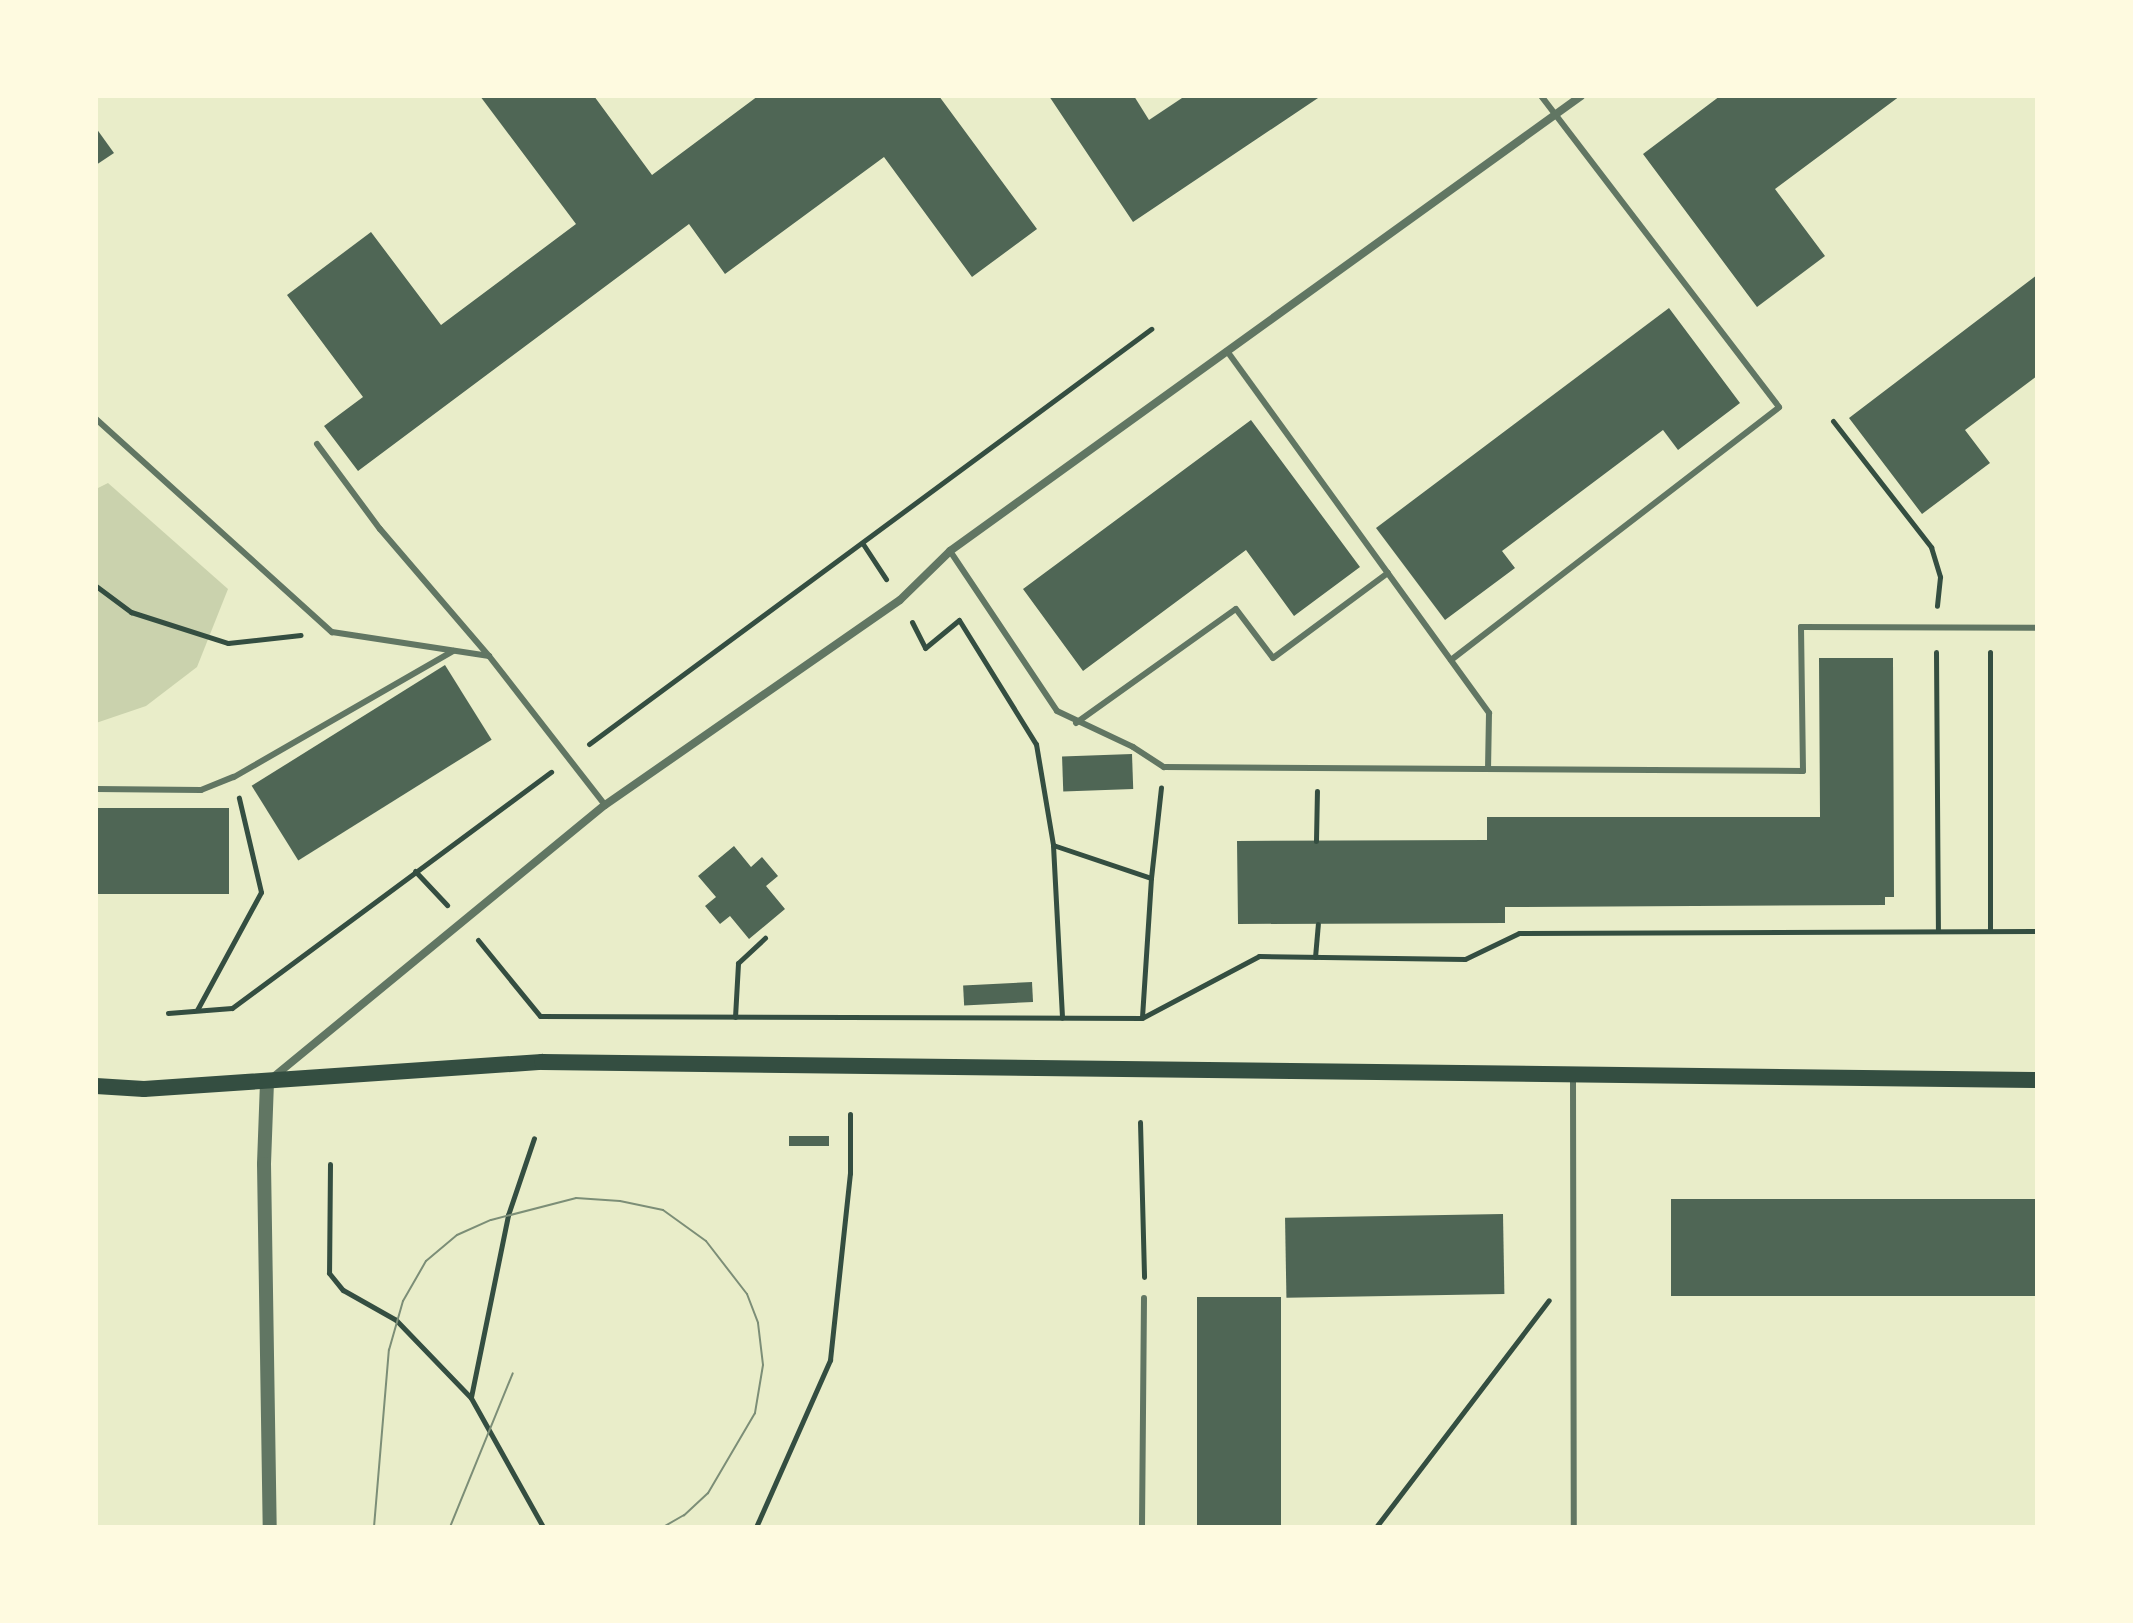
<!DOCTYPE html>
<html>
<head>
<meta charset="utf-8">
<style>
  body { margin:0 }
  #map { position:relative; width:2133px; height:1623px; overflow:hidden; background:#e9edc9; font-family:Arial,sans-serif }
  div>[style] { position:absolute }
  .green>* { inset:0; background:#cad2ad }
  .building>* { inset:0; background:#4f6655; transform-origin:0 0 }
  .path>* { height:5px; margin:-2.5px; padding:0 2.5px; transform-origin:2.5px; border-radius:2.5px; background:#344e41 }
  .service>* { height:6px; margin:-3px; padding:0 3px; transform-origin:3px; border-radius:3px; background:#617663 }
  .minor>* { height:8px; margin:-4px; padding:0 4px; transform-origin:4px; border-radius:4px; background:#617663 }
  .tertiary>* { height:14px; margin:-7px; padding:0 7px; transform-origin:7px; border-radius:7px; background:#617663 }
  .secondary>* { height:16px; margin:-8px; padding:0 8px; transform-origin:8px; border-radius:8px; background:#344e41 }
  .tram>* { height:2px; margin:-1px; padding:0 1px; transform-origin:1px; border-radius:1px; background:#7c8e77 }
  span { translate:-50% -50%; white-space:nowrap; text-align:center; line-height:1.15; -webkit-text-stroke:8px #fefae0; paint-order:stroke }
  .frame { position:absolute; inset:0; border:98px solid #fefae0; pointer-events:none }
</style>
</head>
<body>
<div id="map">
  <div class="green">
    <i style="clip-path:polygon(108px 483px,228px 589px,197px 667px,146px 706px,96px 723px,96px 489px)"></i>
  </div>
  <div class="building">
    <i style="clip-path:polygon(480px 96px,594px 96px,652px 175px,758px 96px,939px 96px,1037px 229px,972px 277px,884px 157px,725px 274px,689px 224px,358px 471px,324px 426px,363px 397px,287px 295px,371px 232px,441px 325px,576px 224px)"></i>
    <i style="clip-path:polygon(1049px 96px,1134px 96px,1149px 120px,1185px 96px,1321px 96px,1133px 222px)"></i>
    <i style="clip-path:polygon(1720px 96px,1900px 96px,1775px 189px,1825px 256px,1757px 307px,1643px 154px)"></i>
    <i style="clip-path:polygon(96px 128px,114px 153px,96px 165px)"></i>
    <i style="clip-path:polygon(2037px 275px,2037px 376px,1965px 430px,1990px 463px,1922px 514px,1849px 418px)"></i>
    <i style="clip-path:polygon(1669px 308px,1740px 403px,1678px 450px,1663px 430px,1502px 551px,1515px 568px,1445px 620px,1376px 528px)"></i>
    <i style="clip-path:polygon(1251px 420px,1360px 567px,1294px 616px,1246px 550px,1083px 671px,1023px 589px)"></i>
    <i style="clip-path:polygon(1819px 658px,1893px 658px,1894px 897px,1885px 897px,1885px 905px,1505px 907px,1505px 923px,1238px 924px,1237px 841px,1487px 840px,1487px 817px,1820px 817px)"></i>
    <i style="left:445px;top:665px;width:88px;height:228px;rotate:58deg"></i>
    <i style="left:1132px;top:754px;width:35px;height:70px;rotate:88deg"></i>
    <i style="left:96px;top:808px;width:133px;height:86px"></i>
    <i style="clip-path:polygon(734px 846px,751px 867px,762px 857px,778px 876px,766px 886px,785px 909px,749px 939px,730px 916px,720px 924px,705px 906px,716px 897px,698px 876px)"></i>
    <i style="left:1032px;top:982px;width:20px;height:69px;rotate:87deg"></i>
    <i style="left:829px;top:1136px;width:10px;height:40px;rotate:90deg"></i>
    <i style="left:1671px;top:1199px;width:366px;height:97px"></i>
    <i style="left:1503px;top:1214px;width:80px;height:218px;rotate:89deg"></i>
    <i style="left:1197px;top:1297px;width:84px;height:230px"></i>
  </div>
  <div class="path">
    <i style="left:1833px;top:421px;width:160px;rotate:52.1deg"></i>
    <i style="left:1931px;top:547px;width:31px;rotate:73deg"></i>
    <i style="left:1940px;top:577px;width:29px;rotate:96deg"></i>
    <i style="left:863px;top:544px;width:42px;rotate:56.7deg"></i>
    <i style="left:96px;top:586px;width:44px;rotate:36.6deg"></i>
    <i style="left:131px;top:612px;width:102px;rotate:17.7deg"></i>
    <i style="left:228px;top:643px;width:73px;rotate:-6.3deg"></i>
    <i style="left:912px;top:622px;width:29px;rotate:63deg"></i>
    <i style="left:925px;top:648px;width:44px;rotate:-39.5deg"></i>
    <i style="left:959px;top:620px;width:146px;rotate:58.2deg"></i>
    <i style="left:1036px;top:744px;width:102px;rotate:80.4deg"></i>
    <i style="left:1053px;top:845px;width:173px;rotate:87deg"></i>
    <i style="left:1936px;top:652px;width:279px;rotate:89.6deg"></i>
    <i style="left:589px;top:744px;width:699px;rotate:-36.44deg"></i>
    <i style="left:1316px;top:841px;width:50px;rotate:-88.9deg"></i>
    <i style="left:1053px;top:845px;width:103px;rotate:18.6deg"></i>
    <i style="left:415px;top:871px;width:47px;rotate:46.7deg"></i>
    <i style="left:1990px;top:931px;width:279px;rotate:-90deg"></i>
    <i style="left:478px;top:940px;width:98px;rotate:50.8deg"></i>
    <i style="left:540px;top:1016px;width:602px;rotate:0.19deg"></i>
    <i style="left:1142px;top:1018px;width:132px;rotate:-27.9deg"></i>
    <i style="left:1259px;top:956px;width:206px;rotate:0.8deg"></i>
    <i style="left:1465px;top:959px;width:60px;rotate:-25.7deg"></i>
    <i style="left:1519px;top:933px;width:518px;rotate:-0.22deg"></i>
    <i style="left:1315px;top:957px;width:33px;rotate:-85deg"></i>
    <i style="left:197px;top:1010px;width:134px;rotate:-61.5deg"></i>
    <i style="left:261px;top:892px;width:97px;rotate:-103.2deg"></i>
    <i style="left:168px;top:1013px;width:64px;rotate:-4.5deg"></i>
    <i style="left:232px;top:1008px;width:397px;rotate:-36.5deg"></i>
    <i style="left:735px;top:1017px;width:54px;rotate:-86.8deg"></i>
    <i style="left:738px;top:963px;width:37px;rotate:-43deg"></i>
    <i style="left:1142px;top:1017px;width:139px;rotate:-86.3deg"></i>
    <i style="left:1151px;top:878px;width:91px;rotate:-83.7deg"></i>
    <i style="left:1140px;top:1122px;width:155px;rotate:88.5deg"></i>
    <i style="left:330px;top:1164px;width:109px;rotate:90.5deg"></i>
    <i style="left:329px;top:1273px;width:22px;rotate:51deg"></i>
    <i style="left:343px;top:1290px;width:61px;rotate:29.5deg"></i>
    <i style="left:396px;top:1320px;width:108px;rotate:46.1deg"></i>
    <i style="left:471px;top:1398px;width:148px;rotate:60.8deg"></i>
    <i style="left:471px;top:1397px;width:186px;rotate:-78.5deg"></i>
    <i style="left:508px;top:1215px;width:81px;rotate:-71.3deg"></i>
    <i style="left:756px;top:1527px;width:183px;rotate:-66.1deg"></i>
    <i style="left:830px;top:1360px;width:188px;rotate:-83.9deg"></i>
    <i style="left:850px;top:1173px;width:59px;rotate:-90deg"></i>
    <i style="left:1376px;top:1527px;width:285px;rotate:-52.7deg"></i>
  </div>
  <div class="service">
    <i style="left:1227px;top:351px;width:447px;rotate:54.1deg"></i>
    <i style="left:1489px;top:713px;width:56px;rotate:91deg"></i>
    <i style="left:96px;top:419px;width:318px;rotate:42.1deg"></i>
    <i style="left:332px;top:632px;width:159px;rotate:8.7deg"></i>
    <i style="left:489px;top:656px;width:189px;rotate:52.1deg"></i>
    <i style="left:317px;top:444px;width:106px;rotate:53.5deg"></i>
    <i style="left:380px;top:529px;width:167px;rotate:49.4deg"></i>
    <i style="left:950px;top:551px;width:192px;rotate:56.2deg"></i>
    <i style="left:1057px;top:711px;width:84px;rotate:25.3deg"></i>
    <i style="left:1133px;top:747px;width:37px;rotate:33deg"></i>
    <i style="left:1164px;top:767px;width:639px;rotate:0.36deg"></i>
    <i style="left:1803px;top:771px;width:144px;rotate:-90.8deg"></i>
    <i style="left:1801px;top:627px;width:236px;rotate:0.2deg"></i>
    <i style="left:1451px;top:660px;width:414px;rotate:-37.6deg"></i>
    <i style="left:1779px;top:407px;width:392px;rotate:-127.4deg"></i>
    <i style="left:1076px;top:723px;width:196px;rotate:-35.5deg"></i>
    <i style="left:1236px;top:609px;width:61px;rotate:52.9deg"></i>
    <i style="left:1273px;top:658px;width:143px;rotate:-36.5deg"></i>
    <i style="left:96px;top:789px;width:105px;rotate:0.5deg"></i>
    <i style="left:201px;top:790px;width:35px;rotate:-22deg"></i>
    <i style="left:234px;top:777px;width:253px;rotate:-29.9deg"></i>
    <i style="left:1573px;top:1077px;width:450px;rotate:89.9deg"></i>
    <i style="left:1142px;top:1527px;width:229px;rotate:-89.5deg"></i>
  </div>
  <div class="minor">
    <i style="left:271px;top:1079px;width:432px;rotate:-39.4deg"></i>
    <i style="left:605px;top:805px;width:359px;rotate:-34.8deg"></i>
    <i style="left:900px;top:600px;width:70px;rotate:-44.4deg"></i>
    <i style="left:950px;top:551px;width:778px;rotate:-35.79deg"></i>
  </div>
  <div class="tertiary">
    <i style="left:267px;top:1082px;width:82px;rotate:92.1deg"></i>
    <i style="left:264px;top:1164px;width:363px;rotate:89.1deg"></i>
  </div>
  <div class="secondary">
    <i style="left:96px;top:1086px;width:48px;rotate:3.6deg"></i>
    <i style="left:144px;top:1089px;width:399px;rotate:-3.9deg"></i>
    <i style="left:542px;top:1062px;width:1495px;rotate:0.69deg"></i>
  </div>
  <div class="tram">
    <i style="left:374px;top:1527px;width:178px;rotate:-85.2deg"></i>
    <i style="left:389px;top:1350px;width:51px;rotate:-74.1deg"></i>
    <i style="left:403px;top:1301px;width:46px;rotate:-60.1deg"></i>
    <i style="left:426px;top:1261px;width:40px;rotate:-40deg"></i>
    <i style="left:457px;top:1235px;width:37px;rotate:-24deg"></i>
    <i style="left:491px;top:1220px;width:88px;rotate:-14.5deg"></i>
    <i style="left:576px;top:1198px;width:44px;rotate:3.9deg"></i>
    <i style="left:620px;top:1201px;width:44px;rotate:11.8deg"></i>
    <i style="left:663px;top:1210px;width:53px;rotate:35.8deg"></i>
    <i style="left:706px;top:1241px;width:67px;rotate:52.3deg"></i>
    <i style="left:747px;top:1294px;width:31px;rotate:69deg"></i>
    <i style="left:758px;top:1323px;width:42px;rotate:83.2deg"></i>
    <i style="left:763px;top:1365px;width:49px;rotate:99.5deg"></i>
    <i style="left:755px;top:1413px;width:93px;rotate:120.4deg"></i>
    <i style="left:708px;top:1493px;width:33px;rotate:137deg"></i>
    <i style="left:684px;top:1515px;width:24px;rotate:150deg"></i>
    <i style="left:450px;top:1527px;width:166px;rotate:-67.8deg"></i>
  </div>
  <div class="frame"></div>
</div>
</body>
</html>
